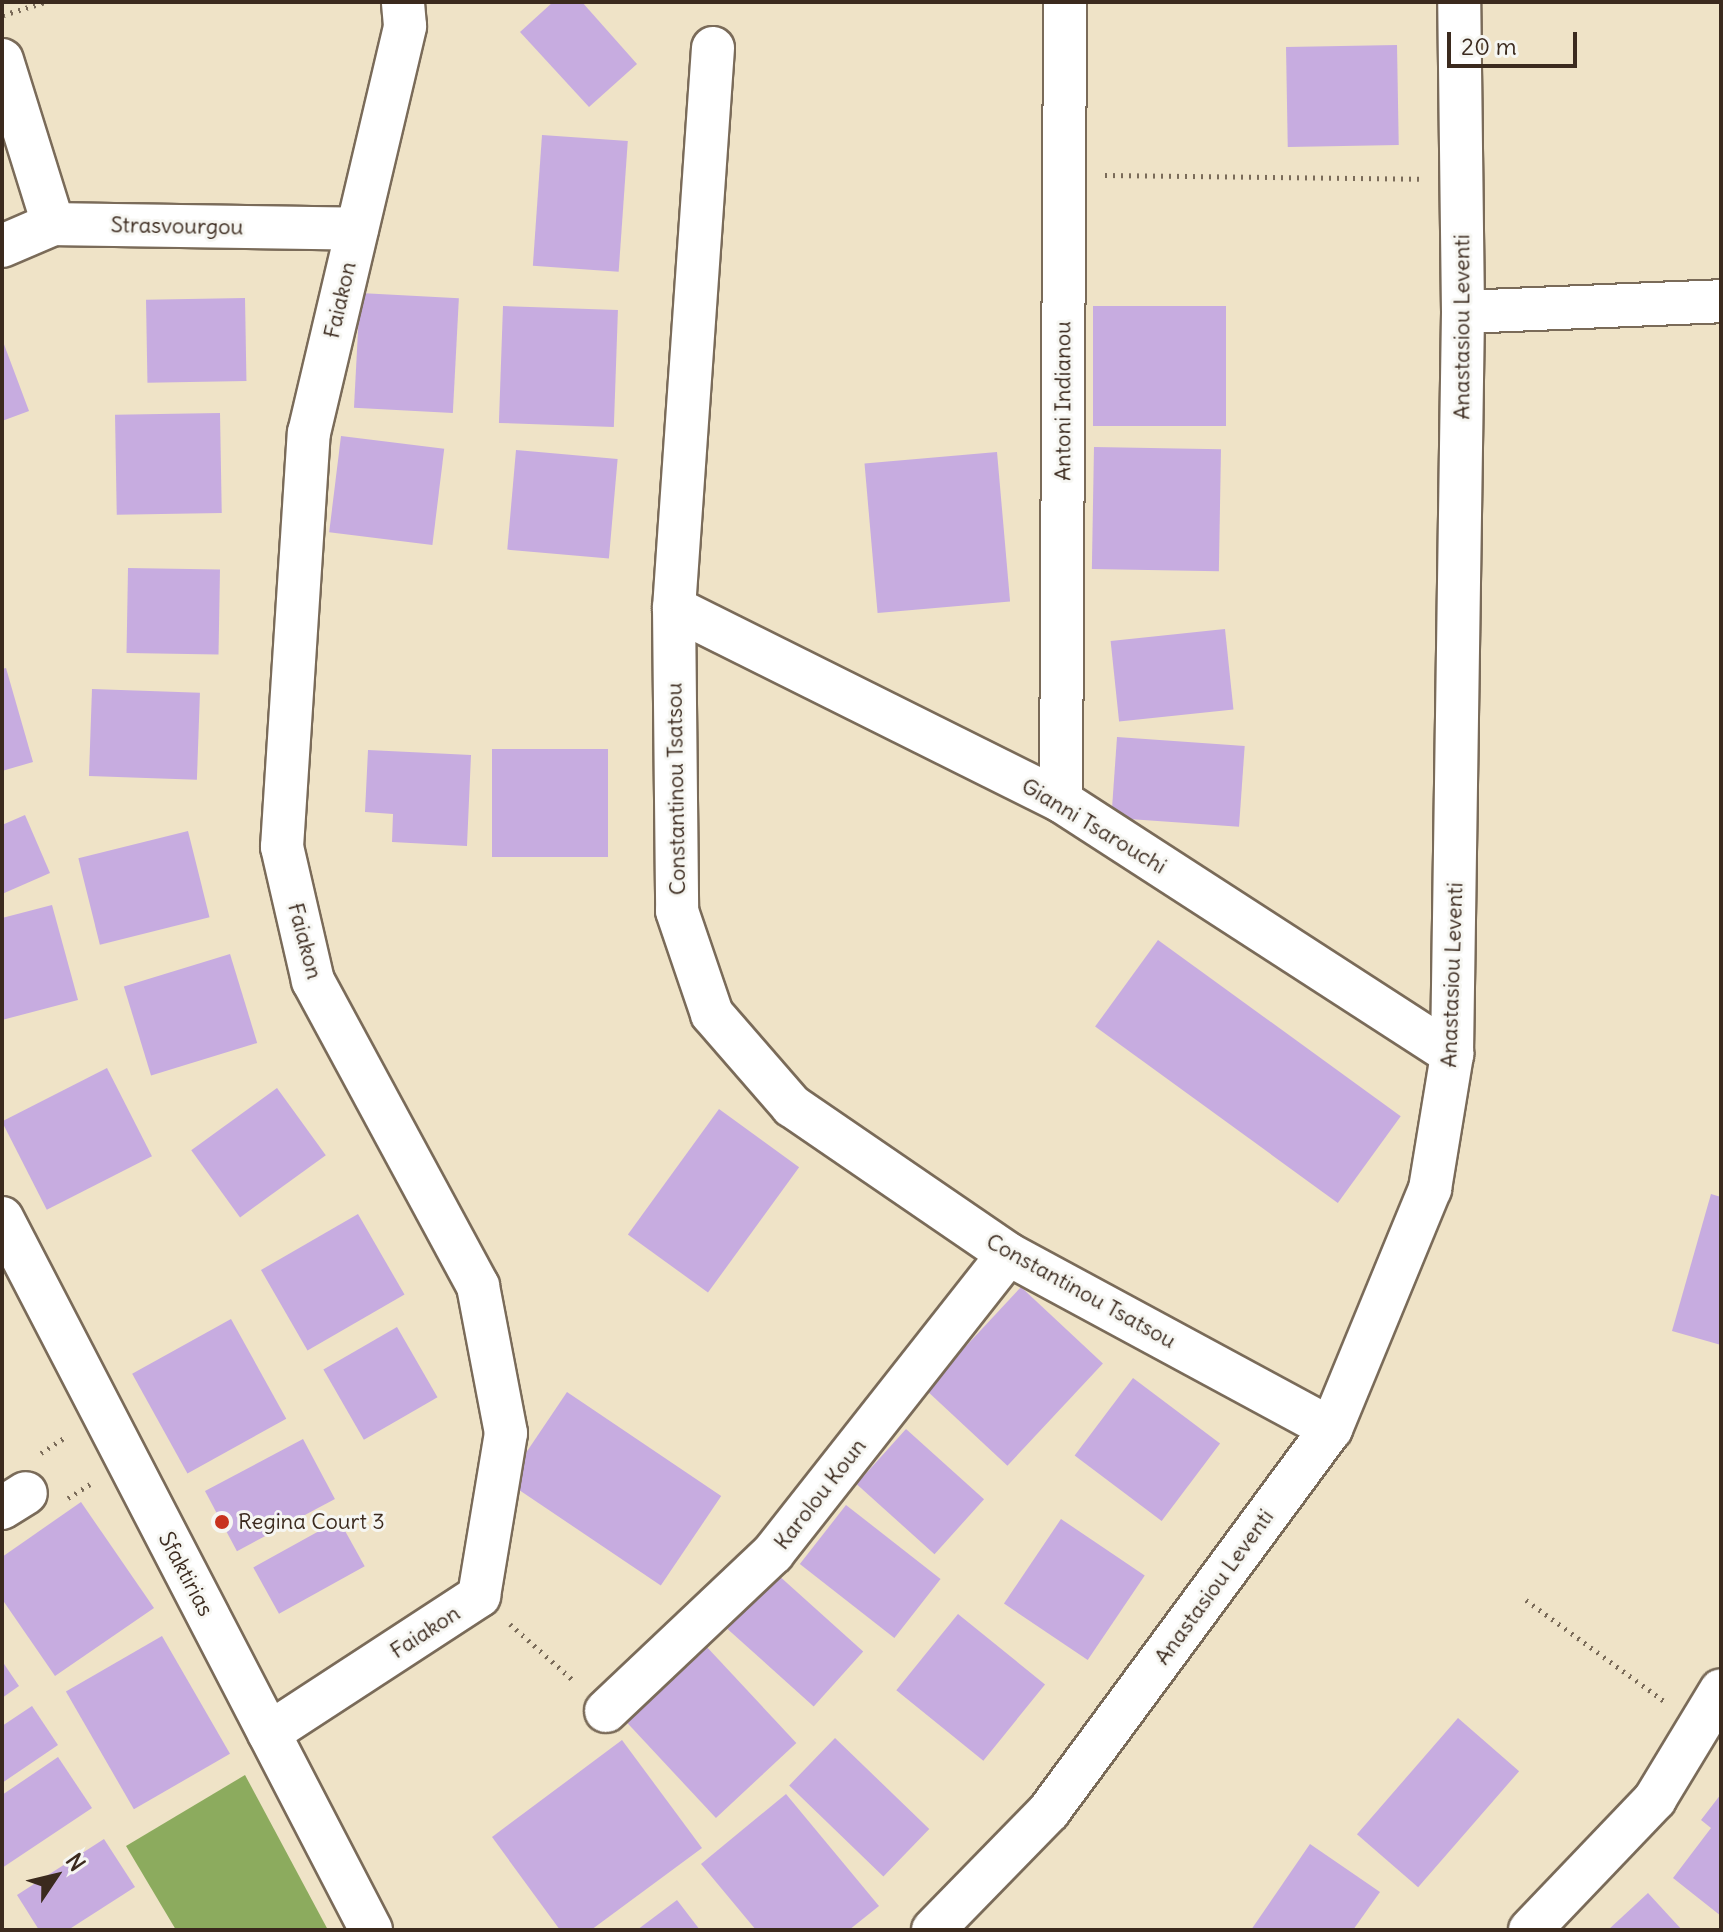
<!DOCTYPE html>
<html>
<head>
<meta charset="utf-8">
<style>
  body { margin:0 }
  #map { position:relative; width:1723px; height:1932px; overflow:hidden; background:#efe3c7; font-family:Delius,sans-serif }
  div>[style] { position:absolute }
  .forest>* { inset:0; background:#8cab5e }
  .building>* { inset:0; background:#c7ace0; transform-origin:0 0 }
  .path>* { height:5px; margin-top:-2.5px; transform-origin:0; background:repeating-linear-gradient(90deg,#7a6b59 0 2px,transparent 0 8px) }
  .roads { filter:drop-shadow(2px 0 #7a6b59) drop-shadow(-2px 0 #7a6b59) drop-shadow(0 2px #7a6b59) drop-shadow(0 -2px #7a6b59) }
  .street>* { height:42px; margin:-21px; padding:0 21px; transform-origin:21px; border-radius:21px; background:#fff }
  .dots>* { width:22px; height:22px; translate:-50% -50%; box-sizing:border-box; border:4px solid #f6f6f2; border-radius:50% }
  span { translate:-50% -50%; white-space:nowrap; text-align:center; line-height:1.15; -webkit-text-stroke:6px #f6f6f2; paint-order:stroke }
  .street-label { font-size:22px; color:#3b2a1e }
  .poi-label { font-size:22px; color:#3b2a1e }
  .left { translate:0 -50%; text-align:left }
  .frame { position:absolute; inset:0; border:4px solid #3b2a1e; pointer-events:none }
  .north { position:absolute; left:16px; top:1836px; width:80px; height:80px; -webkit-text-stroke:6px #f6f6f2; paint-order:stroke; rotate:55deg; font-size:22px; font-weight:700; line-height:32px; text-align:center; color:#3b2a1e }
  .north::after { content:''; display:block; margin:auto; width:28px; height:36px; background:#3b2a1e; clip-path:polygon(50% 0,100% 100%,50% 72%,0 100%) }
  .scale { position:absolute; left:1447px; top:32px; width:130px; height:36px; box-sizing:border-box; border:4px solid #3b2a1e; border-top:0; padding-left:10px; font-size:24px; line-height:28px; white-space:nowrap; color:#3b2a1e; -webkit-text-stroke:6px #f6f6f2; paint-order:stroke }
</style>
</head>
<body>
<div id="map">
  <div class="forest">
    <i style="clip-path:polygon(245px 1775px,328px 1930px,176px 1930px,126px 1846px)"></i>
  </div>
  <div class="building">
    <i style="clip-path:polygon(553px 2px,582px 2px,637px 64px,589px 107px,520px 32px)"></i>
    <i style="left:1397px;top:45px;width:100px;height:111px;rotate:89deg"></i>
    <i style="left:542px;top:135px;width:86px;height:131px;rotate:4deg"></i>
    <i style="left:360px;top:293px;width:99px;height:115px;rotate:3deg"></i>
    <i style="left:245px;top:298px;width:83px;height:99px;rotate:89deg"></i>
    <i style="left:503px;top:306px;width:115px;height:117px;rotate:2deg"></i>
    <i style="left:1226px;top:306px;width:120px;height:133px;rotate:90deg"></i>
    <i style="clip-path:polygon(2px 339px,29px 411px,2px 421px)"></i>
    <i style="left:220px;top:413px;width:100px;height:105px;rotate:89deg"></i>
    <i style="left:341px;top:436px;width:104px;height:97px;rotate:7deg"></i>
    <i style="left:1094px;top:447px;width:127px;height:122px;rotate:1deg"></i>
    <i style="left:516px;top:450px;width:102px;height:100px;rotate:5deg"></i>
    <i style="left:997px;top:452px;width:150px;height:133px;rotate:85deg"></i>
    <i style="left:128px;top:568px;width:92px;height:85px;rotate:1deg"></i>
    <i style="left:1225px;top:629px;width:81px;height:115px;rotate:84deg"></i>
    <i style="clip-path:polygon(6px 668px,33px 762px,2px 771px,2px 669px)"></i>
    <i style="left:92px;top:689px;width:108px;height:87px;rotate:2deg"></i>
    <i style="left:1117px;top:737px;width:128px;height:81px;rotate:4deg"></i>
    <i style="left:492px;top:749px;width:116px;height:108px"></i>
    <i style="clip-path:polygon(368px 750px,471px 755px,467px 846px,392px 842px,393px 814px,365px 812px)"></i>
    <i style="clip-path:polygon(25px 815px,50px 873px,2px 894px,2px 825px)"></i>
    <i style="left:188px;top:831px;width:89px;height:113px;rotate:76deg"></i>
    <i style="clip-path:polygon(52px 905px,78px 1000px,2px 1020px,2px 918px)"></i>
    <i style="left:1158px;top:940px;width:300px;height:107px;rotate:36deg"></i>
    <i style="left:230px;top:954px;width:93px;height:111px;rotate:73deg"></i>
    <i style="left:107px;top:1068px;width:99px;height:118px;rotate:63deg"></i>
    <i style="left:277px;top:1088px;width:83px;height:106px;rotate:54deg"></i>
    <i style="left:719px;top:1109px;width:99px;height:155px;rotate:36deg"></i>
    <i style="clip-path:polygon(1711px 1194px,1721px 1197px,1721px 1345px,1672px 1331px)"></i>
    <i style="left:358px;top:1214px;width:93px;height:112px;rotate:60deg"></i>
    <i style="left:1021px;top:1287px;width:112px;height:140px;rotate:43deg"></i>
    <i style="left:231px;top:1319px;width:114px;height:113px;rotate:61deg"></i>
    <i style="left:397px;top:1327px;width:81px;height:85px;rotate:60deg"></i>
    <i style="left:1133px;top:1378px;width:109px;height:97px;rotate:37deg"></i>
    <i style="left:567px;top:1392px;width:186px;height:108px;rotate:34deg"></i>
    <i style="left:906px;top:1429px;width:105px;height:74px;rotate:42deg"></i>
    <i style="left:303px;top:1439px;width:68px;height:111px;rotate:62deg"></i>
    <i style="clip-path:polygon(81px 1502px,154px 1608px,55px 1676px,2px 1599px,2px 1557px)"></i>
    <i style="left:846px;top:1505px;width:120px;height:75px;rotate:38deg"></i>
    <i style="left:1061px;top:1519px;width:101px;height:102px;rotate:34deg"></i>
    <i style="left:339px;top:1520px;width:53px;height:98px;rotate:61deg"></i>
    <i style="left:777px;top:1574px;width:116px;height:74px;rotate:42deg"></i>
    <i style="left:958px;top:1614px;width:112px;height:98px;rotate:39deg"></i>
    <i style="left:162px;top:1636px;width:136px;height:111px;rotate:60deg"></i>
    <i style="left:705px;top:1645px;width:134px;height:110px;rotate:47deg"></i>
    <i style="clip-path:polygon(2px 1661px,19px 1686px,2px 1698px)"></i>
    <i style="clip-path:polygon(32px 1706px,58px 1745px,2px 1783px,2px 1726px)"></i>
    <i style="left:1458px;top:1718px;width:81px;height:154px;rotate:41deg"></i>
    <i style="left:835px;top:1738px;width:131px;height:66px;rotate:44deg"></i>
    <i style="clip-path:polygon(622px 1740px,702px 1848px,591px 1930px,560px 1930px,492px 1837px)"></i>
    <i style="clip-path:polygon(58px 1757px,92px 1808px,2px 1868px,2px 1795px)"></i>
    <i style="clip-path:polygon(786px 1794px,879px 1906px,849px 1930px,756px 1930px,701px 1864px)"></i>
    <i style="clip-path:polygon(1721px 1794px,1721px 1916px,1673px 1878px,1711px 1828px,1701px 1820px)"></i>
    <i style="clip-path:polygon(104px 1839px,135px 1887px,68px 1930px,39px 1930px,17px 1895px)"></i>
    <i style="clip-path:polygon(1310px 1844px,1380px 1892px,1353px 1930px,1251px 1930px)"></i>
    <i style="clip-path:polygon(1648px 1893px,1682px 1930px,1608px 1930px)"></i>
    <i style="clip-path:polygon(677px 1900px,700px 1930px,637px 1930px)"></i>
  </div>
  <div class="path">
    <i style="left:3px;top:15px;width:44px;rotate:-17.2deg"></i>
    <i style="left:1105px;top:175px;width:314px;rotate:0.7deg"></i>
    <i style="left:41px;top:1453px;width:30px;rotate:-33deg"></i>
    <i style="left:68px;top:1498px;width:26px;rotate:-32deg"></i>
    <i style="left:1526px;top:1600px;width:171px;rotate:36.2deg"></i>
    <i style="left:510px;top:1624px;width:86px;rotate:41.7deg"></i>
  </div>
  <div class="roads">
    <div class="street">
      <i style="left:713px;top:48px;width:561px;rotate:93.98deg"></i>
      <i style="left:674px;top:608px;width:303px;rotate:89.4deg"></i>
      <i style="left:677px;top:911px;width:109px;rotate:71.2deg"></i>
      <i style="left:712px;top:1014px;width:122px;rotate:49deg"></i>
      <i style="left:792px;top:1106px;width:262px;rotate:34.4deg"></i>
      <i style="left:1008px;top:1254px;width:367px;rotate:28.4deg"></i>
      <i style="left:2px;top:60px;width:172px;rotate:72.7deg"></i>
      <i style="left:2px;top:246px;width:56px;rotate:-23.3deg"></i>
      <i style="left:53px;top:224px;width:304px;rotate:0.9deg"></i>
      <i style="left:1463px;top:312px;width:258px;rotate:-2.4deg"></i>
      <i style="left:674px;top:608px;width:432px;rotate:26.5deg"></i>
      <i style="left:1061px;top:801px;width:466px;rotate:32.9deg"></i>
      <i style="left:1061px;top:801px;width:799px;rotate:-89.71deg"></i>
      <i style="left:2px;top:1218px;width:802px;rotate:62.6deg"></i>
      <i style="left:2px;top:1508px;width:28px;rotate:-32deg"></i>
      <i style="left:606px;top:1711px;width:230px;rotate:-43.4deg"></i>
      <i style="left:773px;top:1553px;width:380px;rotate:-51.8deg"></i>
      <i style="left:269px;top:1733px;width:251px;rotate:-33.1deg"></i>
      <i style="left:479px;top:1596px;width:165px;rotate:-80.6deg"></i>
      <i style="left:506px;top:1433px;width:150px;rotate:-100.8deg"></i>
      <i style="left:478px;top:1286px;width:347px;rotate:-118.4deg"></i>
      <i style="left:313px;top:981px;width:138px;rotate:-103deg"></i>
      <i style="left:282px;top:847px;width:415px;rotate:-86.3deg"></i>
      <i style="left:309px;top:433px;width:418px;rotate:-76.7deg"></i>
      <i style="left:405px;top:26px;width:24px;rotate:-95deg"></i>
      <i style="left:933px;top:1930px;width:166px;rotate:-45.7deg"></i>
      <i style="left:1049px;top:1811px;width:475px;rotate:-53.6deg"></i>
      <i style="left:1331px;top:1429px;width:260px;rotate:-67.6deg"></i>
      <i style="left:1430px;top:1189px;width:137px;rotate:-80.7deg"></i>
      <i style="left:1452px;top:1054px;width:742px;rotate:-89.15deg"></i>
      <i style="left:1463px;top:312px;width:310px;rotate:-90.7deg"></i>
      <i style="left:1530px;top:1930px;width:181px;rotate:-46.3deg"></i>
      <i style="left:1655px;top:1799px;width:127px;rotate:-58.8deg"></i>
    </div>
  </div>
  <div class="dots">
    <i style="left:222px;top:1522px;background:#c8321e"></i>
  </div>
  <div class="street-label">
    <span style="left:177px;top:226px;rotate:1deg">Strasvourgou</span>
    <span style="left:340px;top:300px;rotate:-77deg">Faiakon</span>
    <span style="left:1462px;top:327px;rotate:-90deg">Anastasiou Leventi</span>
    <span style="left:1063px;top:401px;rotate:-90deg">Antoni Indianou</span>
    <span style="left:676px;top:789px;rotate:-91deg">Constantinou Tsatsou</span>
    <span style="left:1094px;top:826px;rotate:31deg">Gianni Tsarouchi</span>
    <span style="left:305px;top:941px;rotate:75deg">Faiakon</span>
    <span style="left:1452px;top:975px;rotate:-88deg">Anastasiou Leventi</span>
    <span style="left:1081px;top:1291px;rotate:29deg">Constantinou Tsatsou</span>
    <span style="left:820px;top:1494px;rotate:-52deg">Karolou Koun</span>
    <span style="left:186px;top:1574px;rotate:62deg">Sfaktirias</span>
    <span style="left:1214px;top:1587px;rotate:-54deg">Anastasiou Leventi</span>
    <span style="left:425px;top:1632px;rotate:-33deg">Faiakon</span>
  </div>
  <div class="poi-label">
    <span class="left" style="left:238px;top:1522px">Regina Court 3</span>
  </div>
  <div class="frame"></div>
  <div class="north">N</div>
  <div class="scale">20 m</div>
</div>
</body>
</html>
